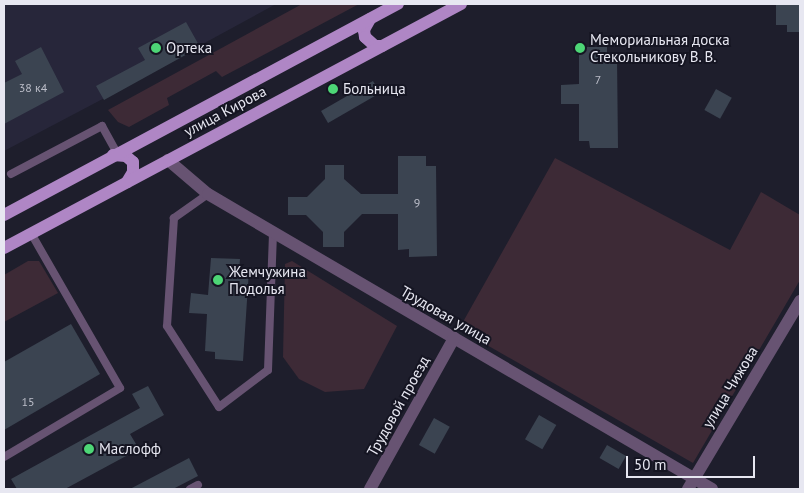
<!DOCTYPE html>
<html>
<head>
<meta charset="utf-8">
<style>
  body { margin:0 }
  #map { position:relative; width:804px; height:493px; overflow:hidden; background:#1e1e2c; font-family:"PT Sans",sans-serif }
  div>[style] { position:absolute }
  .built>* { inset:0; background:#27263a }
  .green>* { inset:0; background:#3d2a36 }
  .building>* { inset:0; background:#3b4451; transform-origin:0 0 }
  .service>* { height:8px; margin:-4px; padding:0 4px; transform-origin:4px; border-radius:4px; background:#675372 }
  .minor>* { height:12px; margin:-6px; padding:0 6px; transform-origin:6px; border-radius:6px; background:#675372 }
  .primary>* { height:12px; margin:-6px; padding:0 6px; transform-origin:6px; border-radius:6px; background:#af86c5 }
  .dots>* { width:14px; height:14px; translate:-50% -50%; box-sizing:border-box; border:2px solid #151522; border-radius:50% }
  span { translate:-50% -50%; white-space:nowrap; text-align:center; line-height:1.15; -webkit-text-stroke:4px #151522; paint-order:stroke }
  .number-label { font-size:12px; color:#bcbec9 }
  .number-label span { -webkit-text-stroke-width:0 }
  .poi-label { font-size:15px; color:#e7e7f1 }
  .left { translate:0 -50%; text-align:left }
  .street-label { font-size:15px; color:#e7e7f1 }
  .frame { position:absolute; inset:0; border:5px solid #e7e7f1; pointer-events:none }
  .scale { position:absolute; left:626px; top:456px; width:129px; height:22px; box-sizing:border-box; border:2px solid #e7e7f1; border-top:0; padding-left:6px; font-size:15px; line-height:18px; white-space:nowrap; color:#e7e7f1; -webkit-text-stroke:4px #151522; paint-order:stroke }
</style>
</head>
<body>
<div id="map">
  <div class="built">
    <i style="clip-path:polygon(4px 4px,276px 4px,199px 46px,139px 48px,152px 73px,4px 151px)"></i>
  </div>
  <div class="green">
    <i style="clip-path:polygon(302px 4px,359px 4px,222px 77px,216px 71px,167px 98px,169px 105px,129px 127px,118px 122px,108px 110px)"></i>
    <i style="clip-path:polygon(555px 158px,730px 250px,761px 192px,800px 215px,800px 280px,693px 463px,459px 329px)"></i>
    <i style="clip-path:polygon(28px 261px,39px 261px,58px 293px,4px 322px,4px 275px)"></i>
    <i style="clip-path:polygon(292px 261px,397px 326px,364px 389px,325px 392px,299px 379px,283px 357px,285px 264px)"></i>
  </div>
  <div class="building">
    <i style="clip-path:polygon(776px 4px,800px 4px,800px 32px,787px 32px,787px 25px,776px 25px)"></i>
    <i style="clip-path:polygon(186px 22px,200px 47px,104px 100px,96px 86px,145px 60px,138px 48px)"></i>
    <i style="clip-path:polygon(41px 47px,64px 92px,4px 124px,4px 83px,22px 74px,15px 61px)"></i>
    <i style="clip-path:polygon(579px 47px,607px 47px,607px 58px,617px 57px,618px 148px,590px 148px,589px 141px,579px 141px,579px 104px,561px 104px,561px 85px,579px 84px)"></i>
    <i style="left:373px;top:81px;width:14px;height:60px;rotate:60deg"></i>
    <i style="left:716px;top:89px;width:18px;height:24px;rotate:29deg"></i>
    <i style="clip-path:polygon(398px 156px,426px 156px,426px 166px,436px 166px,437px 256px,409px 257px,409px 249px,398px 250px,398px 214px,362px 214px,344px 232px,344px 247px,323px 247px,323px 232px,306px 215px,288px 215px,288px 197px,307px 197px,325px 179px,325px 165px,344px 165px,344px 179px,361px 194px,398px 194px)"></i>
    <i style="clip-path:polygon(211px 258px,240px 259px,239px 270px,249px 270px,243px 361px,215px 359px,215px 352px,205px 351px,207px 314px,189px 313px,191px 293px,208px 295px)"></i>
    <i style="clip-path:polygon(71px 324px,100px 374px,4px 430px,4px 362px)"></i>
    <i style="clip-path:polygon(148px 386px,164px 415px,130px 434px,139px 449px,65px 489px,17px 489px,11px 479px,140px 408px,132px 394px)"></i>
    <i style="left:539px;top:415px;width:20px;height:28px;rotate:30deg"></i>
    <i style="left:434px;top:418px;width:18px;height:31px;rotate:29deg"></i>
    <i style="left:607px;top:445px;width:22px;height:15px;rotate:30deg"></i>
    <i style="clip-path:polygon(189px 458px,198px 476px,173px 489px,130px 489px)"></i>
  </div>
  <div class="service">
    <i style="left:11px;top:174px;width:103px;rotate:-27.8deg"></i>
    <i style="left:102px;top:126px;width:31px;rotate:61deg"></i>
    <i style="left:208px;top:194px;width:42px;rotate:144.8deg"></i>
    <i style="left:174px;top:218px;width:108px;rotate:93.7deg"></i>
    <i style="left:167px;top:326px;width:96px;rotate:57.3deg"></i>
    <i style="left:219px;top:407px;width:61px;rotate:-37.1deg"></i>
    <i style="left:268px;top:370px;width:137px;rotate:-87.9deg"></i>
    <i style="left:4px;top:457px;width:135px;rotate:-30.7deg"></i>
    <i style="left:120px;top:388px;width:179px;rotate:-119.9deg"></i>
    <i style="left:190px;top:489px;width:9px;rotate:-27deg"></i>
  </div>
  <div class="minor">
    <i style="left:168px;top:160px;width:52px;rotate:40.4deg"></i>
    <i style="left:208px;top:194px;width:584px;rotate:30.34deg"></i>
    <i style="left:370px;top:489px;width:173px;rotate:-60.9deg"></i>
    <i style="left:688px;top:489px;width:219px;rotate:-59.2deg"></i>
  </div>
  <div class="primary">
    <i style="left:370px;top:19px;width:13px;rotate:119deg"></i>
    <i style="left:364px;top:30px;width:7px;rotate:82deg"></i>
    <i style="left:365px;top:37px;width:13px;rotate:42deg"></i>
    <i style="left:375px;top:46px;width:7px"></i>
    <i style="left:113px;top:155px;width:13px;rotate:4deg"></i>
    <i style="left:126px;top:156px;width:9px;rotate:41deg"></i>
    <i style="left:133px;top:162px;width:10px;rotate:90deg"></i>
    <i style="left:133px;top:172px;width:12px;rotate:121deg"></i>
    <i style="left:4px;top:215px;width:447px;rotate:-28.2deg"></i>
    <i style="left:4px;top:248px;width:518px;rotate:-28.1deg"></i>
  </div>
  <div class="dots">
    <i style="left:156px;top:48px;background:#4dd676"></i>
    <i style="left:580px;top:48px;background:#4dd676"></i>
    <i style="left:333px;top:89px;background:#4dd676"></i>
    <i style="left:218px;top:280px;background:#4dd676"></i>
    <i style="left:89px;top:449px;background:#4dd676"></i>
  </div>
  <div class="number-label">
    <span style="left:598px;top:80px">7</span>
    <span style="left:33px;top:88px">38 к4</span>
    <span style="left:417px;top:203px">9</span>
    <span style="left:28px;top:402px">15</span>
  </div>
  <div class="poi-label">
    <span class="left" style="left:590px;top:48px">Мемориальная доска<br>Стекольникову В. В.</span>
    <span class="left" style="left:166px;top:48px">Ортека</span>
    <span class="left" style="left:343px;top:89px">Больница</span>
    <span class="left" style="left:229px;top:280px">Жемчужина<br>Подолья</span>
    <span class="left" style="left:99px;top:449px">Маслофф</span>
  </div>
  <div class="street-label">
    <span style="left:225px;top:111px;rotate:-28deg">улица Кирова</span>
    <span style="left:446px;top:315px;rotate:30deg">Трудовая улица</span>
    <span style="left:730px;top:387px;rotate:-59deg">улица Чижова</span>
    <span style="left:398px;top:406px;rotate:-61deg">Трудовой проезд</span>
  </div>
  <div class="frame"></div>
  <div class="scale">50 m</div>
</div>
</body>
</html>
